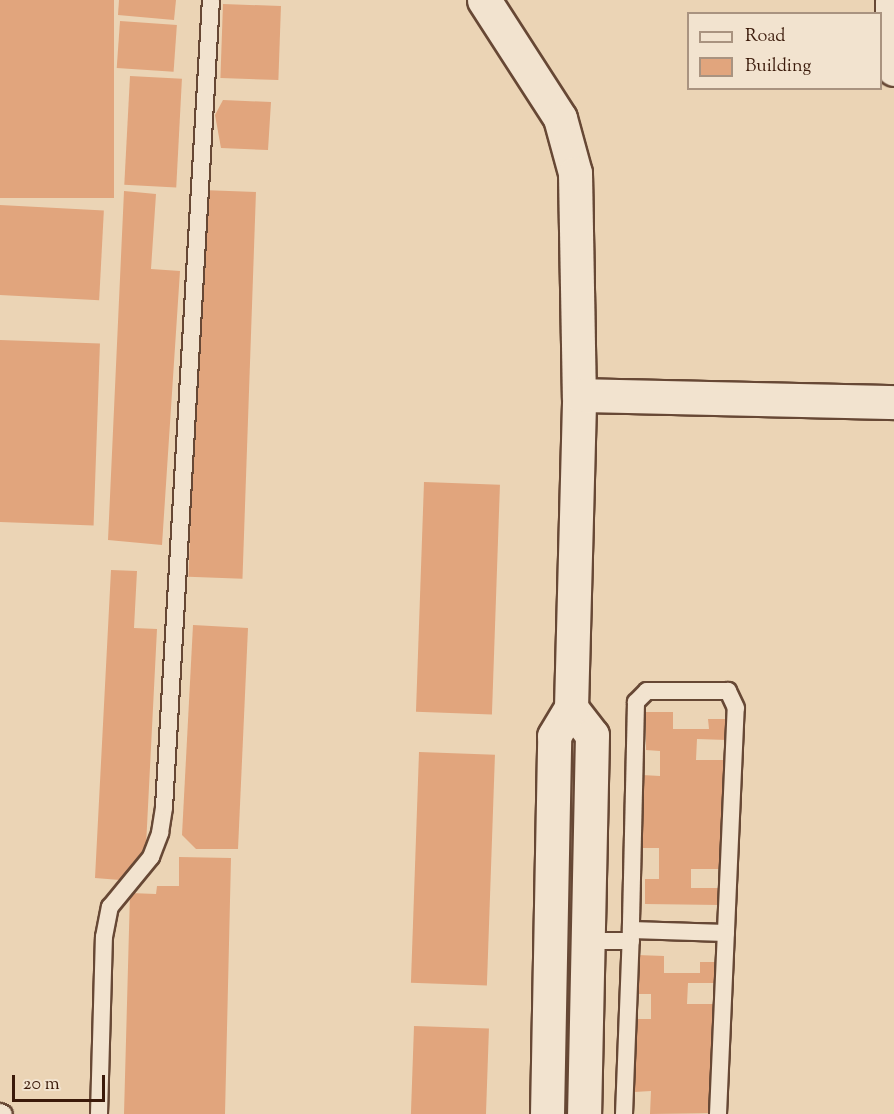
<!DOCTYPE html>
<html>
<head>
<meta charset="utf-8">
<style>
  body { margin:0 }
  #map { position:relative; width:894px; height:1114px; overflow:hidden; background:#ebd4b5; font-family:"Sorts Mill Goudy",serif }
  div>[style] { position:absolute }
  .building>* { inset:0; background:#e1a57d; transform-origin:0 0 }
  .roads { filter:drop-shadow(2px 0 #674835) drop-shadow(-2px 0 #674835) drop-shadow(0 2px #674835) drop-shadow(0 -2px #674835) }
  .service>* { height:16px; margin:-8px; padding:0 8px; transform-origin:8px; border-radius:8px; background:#f2e3cf }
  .minor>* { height:33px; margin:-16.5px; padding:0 16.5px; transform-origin:16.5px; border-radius:16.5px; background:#f2e3cf }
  span { translate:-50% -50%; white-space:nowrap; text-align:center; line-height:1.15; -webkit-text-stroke:6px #f2e3cf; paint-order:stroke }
  .legend { position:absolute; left:687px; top:12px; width:195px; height:78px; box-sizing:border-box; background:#f2e3cf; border:2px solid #a99380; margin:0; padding:8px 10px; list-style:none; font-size:18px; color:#3b1a0a }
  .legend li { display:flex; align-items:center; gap:12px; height:30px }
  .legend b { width:30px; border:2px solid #a99380 }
  .scale { position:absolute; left:12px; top:1075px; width:93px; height:27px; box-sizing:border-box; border:3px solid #3b1a0a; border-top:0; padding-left:8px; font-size:18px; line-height:21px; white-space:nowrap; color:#3b1a0a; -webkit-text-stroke:4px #f2e3cf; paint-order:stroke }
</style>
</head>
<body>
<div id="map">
  <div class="building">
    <i style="left:0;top:0;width:114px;height:198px"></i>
    <i style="clip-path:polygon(119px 0,176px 0,174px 20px,118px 15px)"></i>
    <i style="left:223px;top:4px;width:58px;height:74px;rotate:2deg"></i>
    <i style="left:120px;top:21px;width:57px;height:47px;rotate:4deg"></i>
    <i style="left:130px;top:76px;width:52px;height:109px;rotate:3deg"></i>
    <i style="clip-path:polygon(223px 100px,271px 102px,268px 150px,221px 148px,215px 115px)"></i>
    <i style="left:202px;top:190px;width:54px;height:387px;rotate:2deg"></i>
    <i style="clip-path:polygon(124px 191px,156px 194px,151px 269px,180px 271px,162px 545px,108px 540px)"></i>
    <i style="left:0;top:205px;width:104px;height:90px;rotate:3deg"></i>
    <i style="left:0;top:340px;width:100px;height:182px;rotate:2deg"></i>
    <i style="left:424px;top:482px;width:76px;height:230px;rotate:2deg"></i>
    <i style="clip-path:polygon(111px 570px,137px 571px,134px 628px,157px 629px,146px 846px,120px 880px,95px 878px)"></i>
    <i style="clip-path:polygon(193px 625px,248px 628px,238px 849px,196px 849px,182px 835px)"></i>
    <i style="clip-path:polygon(646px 712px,673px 712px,673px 729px,709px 729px,708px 719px,727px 719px,727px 740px,697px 739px,696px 760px,725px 760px,724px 869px,691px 869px,691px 888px,720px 888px,720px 905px,645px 904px,645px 879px,659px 879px,659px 848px,642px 848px,642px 775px,660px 776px,660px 751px,646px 750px)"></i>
    <i style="left:419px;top:752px;width:76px;height:231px;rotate:2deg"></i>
    <i style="clip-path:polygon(179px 857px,231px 858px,225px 1114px,124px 1114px,130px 893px,156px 894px,157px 886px,179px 886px)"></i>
    <i style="clip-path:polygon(637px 955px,664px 956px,664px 973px,700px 973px,700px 962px,718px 962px,719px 983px,688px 983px,687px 1004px,716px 1004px,716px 1113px,650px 1114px,651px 1091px,634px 1092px,633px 1019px,651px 1019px,651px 994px,637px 994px)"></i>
    <i style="left:414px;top:1026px;width:75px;height:88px;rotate:2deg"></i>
  </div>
  <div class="roads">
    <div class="service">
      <i style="left:589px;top:941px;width:42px"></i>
      <i style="left:0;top:1112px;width:4px;rotate:27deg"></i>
      <i style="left:99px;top:1114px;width:177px;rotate:-88.4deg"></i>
      <i style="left:104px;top:937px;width:31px;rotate:-79deg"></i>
      <i style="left:110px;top:907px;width:65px;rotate:-50.6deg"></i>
      <i style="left:151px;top:857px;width:26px;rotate:-69deg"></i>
      <i style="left:160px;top:833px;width:26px;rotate:-81deg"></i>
      <i style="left:164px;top:807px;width:808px;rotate:-86.67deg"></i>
      <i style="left:624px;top:1114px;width:184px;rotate:-87.8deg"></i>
      <i style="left:718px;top:1114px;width:406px;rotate:-87.5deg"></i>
      <i style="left:736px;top:708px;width:19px;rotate:-115deg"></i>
      <i style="left:728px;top:691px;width:81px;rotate:180deg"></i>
      <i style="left:647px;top:691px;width:16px;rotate:135deg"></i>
      <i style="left:636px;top:702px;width:228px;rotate:91.3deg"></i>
      <i style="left:631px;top:930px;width:95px;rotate:1.8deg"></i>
    </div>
    <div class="minor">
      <i style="left:484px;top:0;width:140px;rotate:57.2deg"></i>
      <i style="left:560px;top:118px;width:57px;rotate:74.7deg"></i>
      <i style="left:575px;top:173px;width:222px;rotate:89deg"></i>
      <i style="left:892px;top:0;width:69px;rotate:88.3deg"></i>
      <i style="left:571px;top:708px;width:34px;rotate:52deg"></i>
      <i style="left:592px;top:735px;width:379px;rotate:91.2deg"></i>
      <i style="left:547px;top:1114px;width:378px;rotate:-88.9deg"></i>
      <i style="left:554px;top:736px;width:33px;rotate:-59deg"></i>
      <i style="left:571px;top:708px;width:313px;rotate:-88.5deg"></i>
      <i style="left:579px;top:395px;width:315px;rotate:1.3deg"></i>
    </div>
  </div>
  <ul class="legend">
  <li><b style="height:8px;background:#f2e3cf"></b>Road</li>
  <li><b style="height:16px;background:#e1a57d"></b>Building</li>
  </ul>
  <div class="scale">20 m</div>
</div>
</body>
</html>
